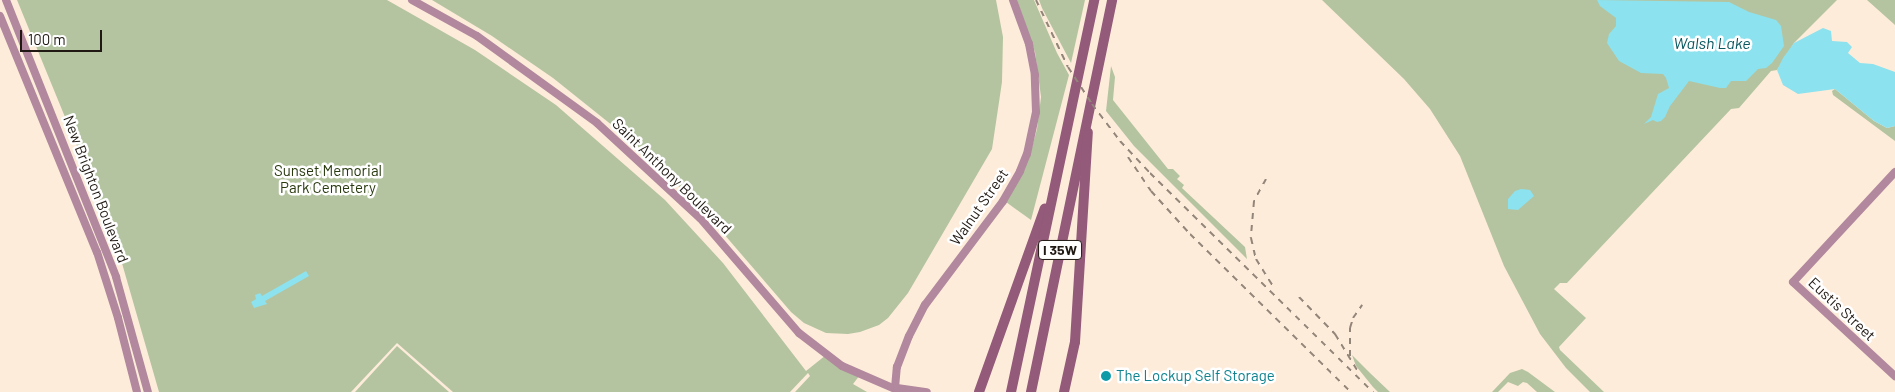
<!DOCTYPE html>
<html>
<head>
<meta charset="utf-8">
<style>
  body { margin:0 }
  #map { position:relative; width:1895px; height:392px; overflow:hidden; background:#feecda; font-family:Barlow,sans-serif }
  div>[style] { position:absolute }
  .green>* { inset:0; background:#b4c4a0 }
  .water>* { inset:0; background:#8ce2ee }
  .secondary>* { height:8px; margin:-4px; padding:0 4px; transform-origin:4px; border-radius:4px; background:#b1889d }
  .highway>* { height:10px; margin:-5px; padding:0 5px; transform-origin:5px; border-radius:5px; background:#935a79 }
  .rail>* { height:2px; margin-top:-1px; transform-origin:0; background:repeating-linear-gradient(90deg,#928579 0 6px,transparent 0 12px) }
  .dots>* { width:14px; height:14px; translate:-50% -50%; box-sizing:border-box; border:2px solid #fff; border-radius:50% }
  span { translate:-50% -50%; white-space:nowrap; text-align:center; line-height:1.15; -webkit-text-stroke:5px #fff; paint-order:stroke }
  .shield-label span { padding:1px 4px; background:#fff; border:1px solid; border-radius:4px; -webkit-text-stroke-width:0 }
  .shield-label { font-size:14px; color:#201913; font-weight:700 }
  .park-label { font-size:15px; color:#293a0f }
  .street-label { font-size:15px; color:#201913 }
  .culture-label { font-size:15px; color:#0d838f }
  .left { translate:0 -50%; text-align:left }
  .water-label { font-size:16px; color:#09575f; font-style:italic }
  .scale { position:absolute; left:20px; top:30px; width:82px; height:22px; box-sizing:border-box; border:2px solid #201913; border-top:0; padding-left:6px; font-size:15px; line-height:18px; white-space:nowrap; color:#201913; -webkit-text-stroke:4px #fff; paint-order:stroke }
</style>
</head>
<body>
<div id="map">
  <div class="green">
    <i style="clip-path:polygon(17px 0,387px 0,475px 50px,556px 105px,665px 200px,723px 263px,806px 371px,826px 355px,860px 375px,853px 384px,867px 392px,795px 392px,810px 376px,808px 373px,790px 392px,453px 392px,397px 343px,351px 392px,159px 392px,115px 239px)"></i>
    <i style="clip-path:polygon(432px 0,996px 0,1003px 37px,1002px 82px,992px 149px,908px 293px,888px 318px,879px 325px,860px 332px,848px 334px,826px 333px,804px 323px,791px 312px,705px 212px,633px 142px,553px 78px,492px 36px)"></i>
    <i style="clip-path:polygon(1017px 0,1034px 0,1057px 53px,1069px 75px,1031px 220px,1006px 202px,1029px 158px,1037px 129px,1041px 97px,1035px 52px)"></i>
    <i style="clip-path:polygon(1039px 0,1085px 0,1071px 63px,1042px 8px)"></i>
    <i style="clip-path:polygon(1322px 0,1837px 0,1794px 43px,1777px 70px,1771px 71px,1739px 108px,1731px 109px,1567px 283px,1560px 283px,1554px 289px,1586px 318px,1559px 347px,1560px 350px,1604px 392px,1590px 392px,1566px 368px,1540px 334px,1504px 266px,1460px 156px,1430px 109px,1404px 79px)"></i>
    <i style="clip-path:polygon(1867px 0,1895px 0,1895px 26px,1895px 25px)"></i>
    <i style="clip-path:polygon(1111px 66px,1115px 77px,1113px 100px,1168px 169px,1173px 169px,1180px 176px,1177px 179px,1184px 185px,1182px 188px,1245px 247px,1247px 259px,1134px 146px,1106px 111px)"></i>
    <i style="clip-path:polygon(1835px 89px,1874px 121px,1887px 128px,1895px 126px,1895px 141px,1833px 95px,1832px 91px)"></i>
    <i style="clip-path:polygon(397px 346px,449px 392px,355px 392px)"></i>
    <i style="clip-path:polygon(1352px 355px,1370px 373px,1390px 392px,1378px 392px,1373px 387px,1356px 366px)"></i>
    <i style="clip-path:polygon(1522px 369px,1528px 372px,1555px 392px,1537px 392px,1527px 383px,1523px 382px,1518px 386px,1508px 382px,1498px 392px,1492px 392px,1510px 373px)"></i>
  </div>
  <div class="water">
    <i style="clip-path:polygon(1597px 0,1729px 2px,1749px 12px,1776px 20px,1781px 26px,1784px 46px,1772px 63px,1766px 68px,1758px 69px,1746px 81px,1731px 81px,1726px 88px,1720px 88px,1689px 81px,1670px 106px,1665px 117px,1661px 121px,1657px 122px,1653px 120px,1644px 124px,1651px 117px,1658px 94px,1669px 88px,1666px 78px,1663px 74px,1641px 73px,1619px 61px,1607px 43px,1609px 34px,1616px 26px,1616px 18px,1600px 6px)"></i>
    <i style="clip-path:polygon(1823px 28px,1831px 31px,1832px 41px,1847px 42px,1852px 47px,1848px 53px,1860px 63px,1873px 64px,1895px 72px,1895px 126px,1887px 128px,1874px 121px,1835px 89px,1798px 94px,1783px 85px,1777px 70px,1783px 58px,1794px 43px)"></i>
    <i style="clip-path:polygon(1521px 189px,1530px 190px,1534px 196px,1518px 210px,1508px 209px,1508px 199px,1515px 191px)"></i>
    <i style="clip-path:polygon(306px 271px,309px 276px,265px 301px,267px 304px,254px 308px,251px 302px,256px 299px,255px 295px,260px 293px,262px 296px)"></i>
  </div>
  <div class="secondary">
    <i style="left:6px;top:0;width:298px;rotate:68.3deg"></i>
    <i style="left:116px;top:277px;width:119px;rotate:74.5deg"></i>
    <i style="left:412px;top:0;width:74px;rotate:29deg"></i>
    <i style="left:477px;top:36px;width:148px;rotate:35.9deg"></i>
    <i style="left:597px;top:123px;width:140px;rotate:42.7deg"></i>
    <i style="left:700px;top:218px;width:152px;rotate:49.3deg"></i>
    <i style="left:799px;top:333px;width:54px;rotate:37.5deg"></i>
    <i style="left:842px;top:366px;width:65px;rotate:23.4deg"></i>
    <i style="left:0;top:16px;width:255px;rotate:67.7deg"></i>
    <i style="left:97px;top:252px;width:69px;rotate:72.3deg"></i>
    <i style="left:118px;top:318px;width:76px;rotate:75.6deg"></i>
    <i style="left:1895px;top:172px;width:150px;rotate:132.8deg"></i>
    <i style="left:1793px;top:282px;width:139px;rotate:42.7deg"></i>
    <i style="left:895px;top:388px;width:21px;rotate:-85deg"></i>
    <i style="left:897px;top:367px;width:33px;rotate:-69deg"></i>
    <i style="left:909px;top:336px;width:35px;rotate:-63deg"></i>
    <i style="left:925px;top:305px;width:130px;rotate:-53.1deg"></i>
    <i style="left:1003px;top:201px;width:34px;rotate:-60deg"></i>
    <i style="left:1020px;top:171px;width:18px;rotate:-68deg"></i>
    <i style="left:1027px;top:154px;width:43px;rotate:-77.9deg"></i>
    <i style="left:1036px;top:112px;width:37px;rotate:-92deg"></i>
    <i style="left:1035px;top:75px;width:32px;rotate:-101deg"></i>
    <i style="left:1029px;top:44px;width:47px;rotate:-110deg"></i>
    <i style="left:897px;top:388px;width:30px;rotate:8deg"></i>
  </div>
  <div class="highway">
    <i style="left:979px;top:392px;width:195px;rotate:-70.3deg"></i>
    <i style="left:1011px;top:392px;width:401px;rotate:-78deg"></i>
    <i style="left:1031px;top:392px;width:400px;rotate:-78.3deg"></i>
    <i style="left:1064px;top:392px;width:51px;rotate:-77.6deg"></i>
    <i style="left:1075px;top:342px;width:210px;rotate:-86.5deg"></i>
  </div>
  <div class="rail">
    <i style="left:1036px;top:0;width:74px;rotate:64.5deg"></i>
    <i style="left:1068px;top:67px;width:44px;rotate:57deg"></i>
    <i style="left:1092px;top:104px;width:46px;rotate:52.9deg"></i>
    <i style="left:1120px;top:141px;width:44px;rotate:46.8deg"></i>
    <i style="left:1150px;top:173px;width:313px;rotate:44.5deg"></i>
    <i style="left:1128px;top:157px;width:41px;rotate:55.9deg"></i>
    <i style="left:1151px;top:191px;width:58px;rotate:47.8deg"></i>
    <i style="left:1190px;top:234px;width:226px;rotate:44.5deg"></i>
    <i style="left:1266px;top:179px;width:25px;rotate:119deg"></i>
    <i style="left:1254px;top:201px;width:37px;rotate:95deg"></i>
    <i style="left:1251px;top:238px;width:22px;rotate:77deg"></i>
    <i style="left:1256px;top:259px;width:32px;rotate:58deg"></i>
    <i style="left:1299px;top:297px;width:52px;rotate:45.8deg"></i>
    <i style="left:1335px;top:334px;width:42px;rotate:58.6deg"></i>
    <i style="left:1350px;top:356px;width:28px;rotate:-90deg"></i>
    <i style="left:1350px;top:328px;width:10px;rotate:-73deg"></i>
    <i style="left:1353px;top:318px;width:16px;rotate:-55deg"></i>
  </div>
  <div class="dots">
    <i style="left:1106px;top:376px;background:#0f9aa8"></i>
  </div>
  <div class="shield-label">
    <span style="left:1060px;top:250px">I 35W</span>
  </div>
  <div class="park-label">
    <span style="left:328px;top:179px">Sunset Memorial<br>Park Cemetery</span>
  </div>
  <div class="street-label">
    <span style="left:672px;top:176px;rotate:44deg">Saint Anthony Boulevard</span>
    <span style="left:96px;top:189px;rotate:69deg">New Brighton Boulevard</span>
    <span style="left:979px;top:207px;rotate:-55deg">Walnut Street</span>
    <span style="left:1842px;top:309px;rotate:43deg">Eustis Street</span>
  </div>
  <div class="culture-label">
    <span class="left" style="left:1116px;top:376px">The Lockup Self Storage</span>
  </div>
  <div class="water-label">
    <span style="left:1712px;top:43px">Walsh Lake</span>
  </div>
  <div class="scale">100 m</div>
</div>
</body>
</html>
